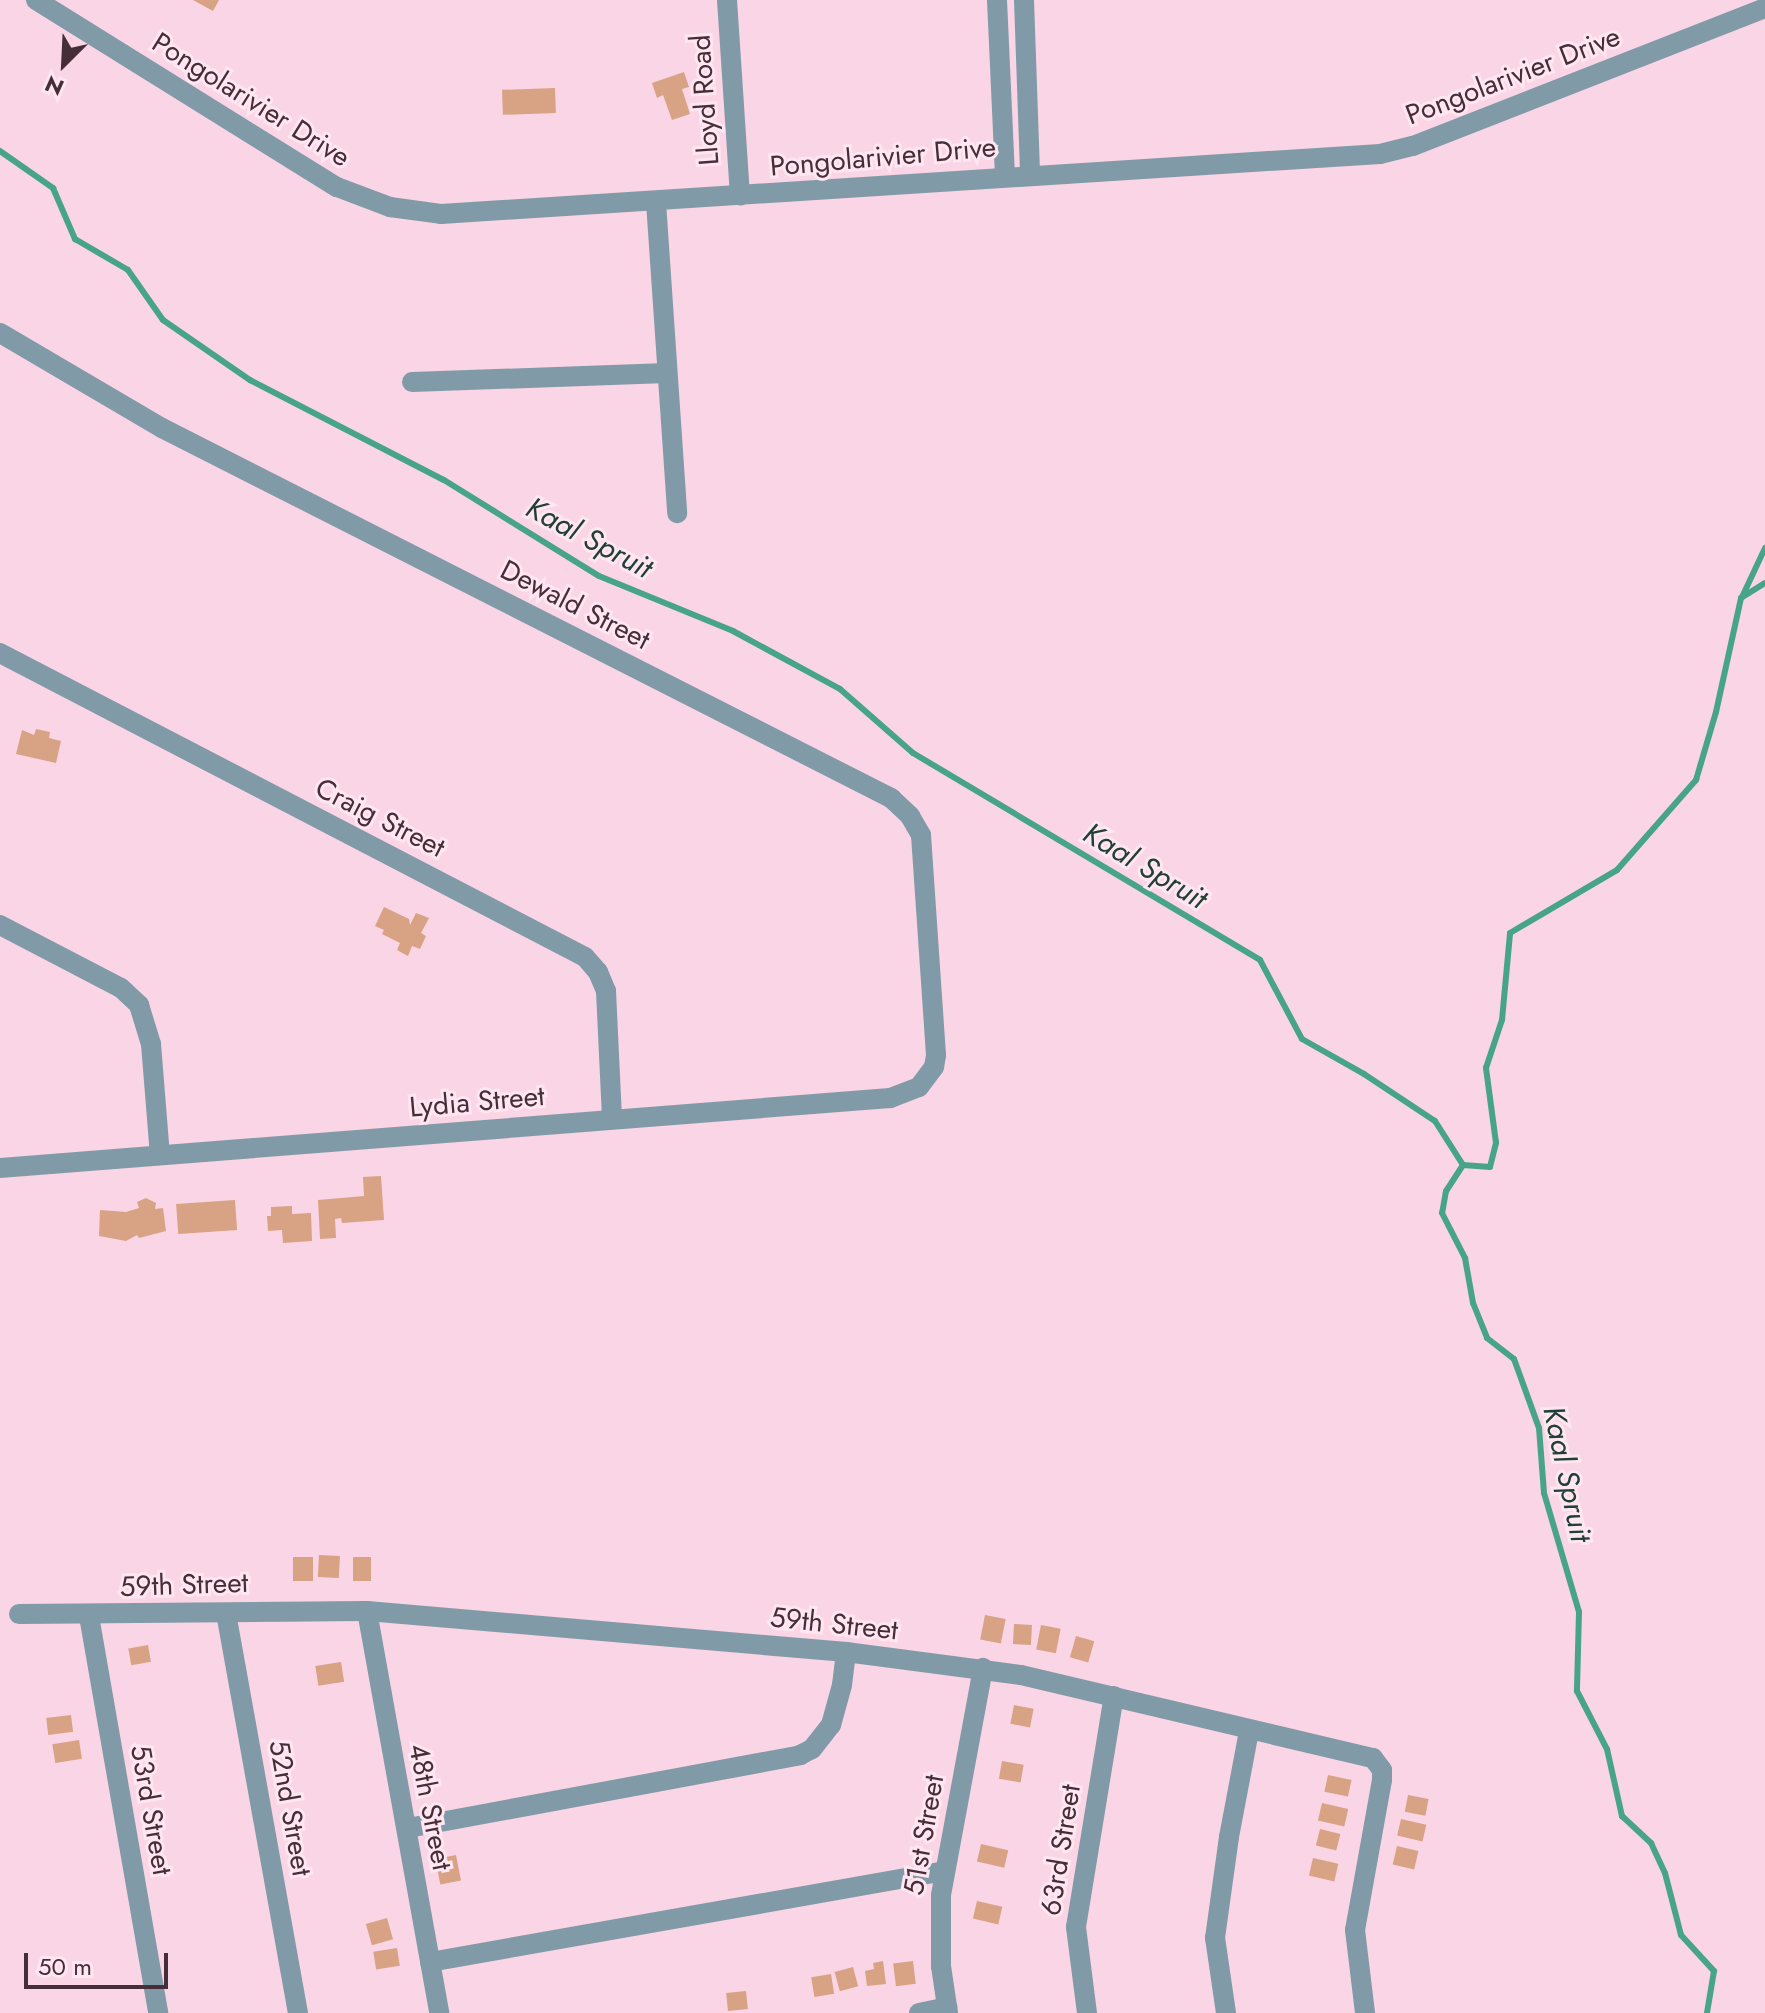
<!DOCTYPE html>
<html>
<head>
<meta charset="utf-8">
<style>
  body { margin:0 }
  #map { position:relative; width:1765px; height:2013px; overflow:hidden; background:#fad5e5; font-family:Jost,sans-serif }
  div>[style] { position:absolute }
  .stream>* { height:6px; margin:-3px; padding:0 3px; transform-origin:3px; border-radius:3px; background:#48a488 }
  .building>* { inset:0; background:#d8a284; transform-origin:0 0 }
  .minor>* { height:20px; margin:-10px; padding:0 10px; transform-origin:10px; border-radius:10px; background:#819aa7 }
  .tertiary>* { height:20px; margin:-10px; padding:0 10px; transform-origin:10px; border-radius:10px; background:#819aa7 }
  span { translate:-50% -50%; white-space:nowrap; text-align:center; line-height:1.15; -webkit-text-stroke:6px #ffe6f1; paint-order:stroke }
  .street-label { font-size:28px; color:#462e39 }
  .water-label { font-size:30px; color:#223f35; font-style:italic }
  .north { position:absolute; left:24px; top:24px; width:80px; height:80px; -webkit-text-stroke:6px #ffe6f1; paint-order:stroke; rotate:204deg; font-size:22px; font-weight:700; line-height:32px; text-align:center; color:#462e39 }
  .north::after { content:''; display:block; margin:auto; width:28px; height:36px; background:#462e39; clip-path:polygon(50% 0,100% 100%,50% 72%,0 100%) }
  .scale { position:absolute; left:24px; top:1953px; width:144px; height:36px; box-sizing:border-box; border:4px solid #462e39; border-top:0; padding-left:10px; font-size:24px; line-height:28px; white-space:nowrap; color:#462e39; -webkit-text-stroke:6px #ffe6f1; paint-order:stroke }
</style>
</head>
<body>
<div id="map">
  <div class="stream">
    <i style="left:0;top:151px;width:65px;rotate:34.9deg"></i>
    <i style="left:53px;top:188px;width:56px;rotate:66.7deg"></i>
    <i style="left:75px;top:239px;width:61px;rotate:30.3deg"></i>
    <i style="left:128px;top:270px;width:61px;rotate:55deg"></i>
    <i style="left:163px;top:320px;width:106px;rotate:34.6deg"></i>
    <i style="left:250px;top:380px;width:218px;rotate:27.3deg"></i>
    <i style="left:444px;top:480px;width:182px;rotate:31.8deg"></i>
    <i style="left:599px;top:576px;width:145px;rotate:22.3deg"></i>
    <i style="left:733px;top:631px;width:122px;rotate:28.5deg"></i>
    <i style="left:840px;top:689px;width:97px;rotate:41.2deg"></i>
    <i style="left:913px;top:753px;width:404px;rotate:30.8deg"></i>
    <i style="left:1260px;top:960px;width:89px;rotate:62deg"></i>
    <i style="left:1302px;top:1039px;width:71px;rotate:29.4deg"></i>
    <i style="left:1364px;top:1074px;width:85px;rotate:33.5deg"></i>
    <i style="left:1435px;top:1121px;width:52px;rotate:57.5deg"></i>
    <i style="left:1743px;top:595px;width:52px;rotate:-64.9deg"></i>
    <i style="left:1463px;top:1165px;width:31px;rotate:123deg"></i>
    <i style="left:1446px;top:1191px;width:22px;rotate:100deg"></i>
    <i style="left:1442px;top:1213px;width:51px;rotate:62.9deg"></i>
    <i style="left:1465px;top:1258px;width:46px;rotate:79.9deg"></i>
    <i style="left:1473px;top:1303px;width:38px;rotate:68deg"></i>
    <i style="left:1487px;top:1338px;width:34px;rotate:38deg"></i>
    <i style="left:1514px;top:1359px;width:73px;rotate:70.1deg"></i>
    <i style="left:1539px;top:1428px;width:65px;rotate:85.6deg"></i>
    <i style="left:1544px;top:1493px;width:124px;rotate:73.6deg"></i>
    <i style="left:1579px;top:1612px;width:79px;rotate:91.5deg"></i>
    <i style="left:1577px;top:1691px;width:65px;rotate:62.7deg"></i>
    <i style="left:1607px;top:1749px;width:69px;rotate:77.4deg"></i>
    <i style="left:1622px;top:1816px;width:40px;rotate:43deg"></i>
    <i style="left:1651px;top:1843px;width:33px;rotate:65deg"></i>
    <i style="left:1665px;top:1873px;width:64px;rotate:75.5deg"></i>
    <i style="left:1681px;top:1935px;width:49px;rotate:47.5deg"></i>
    <i style="left:1714px;top:1971px;width:43px;rotate:99.5deg"></i>
    <i style="left:1463px;top:1165px;width:27px;rotate:4deg"></i>
    <i style="left:1490px;top:1167px;width:25px;rotate:-76deg"></i>
    <i style="left:1496px;top:1143px;width:76px;rotate:-97.6deg"></i>
    <i style="left:1486px;top:1068px;width:51px;rotate:-71.6deg"></i>
    <i style="left:1502px;top:1020px;width:87px;rotate:-84.7deg"></i>
    <i style="left:1510px;top:933px;width:124px;rotate:-30.5deg"></i>
    <i style="left:1617px;top:870px;width:120px;rotate:-48.7deg"></i>
    <i style="left:1696px;top:780px;width:71px;rotate:-73.6deg"></i>
    <i style="left:1716px;top:712px;width:117px;rotate:-77.6deg"></i>
    <i style="left:1741px;top:598px;width:28px;rotate:-32deg"></i>
  </div>
  <div class="building">
    <i style="clip-path:polygon(193px 0,219px 0,213px 11px)"></i>
    <i style="clip-path:polygon(684px 72px,689px 87px,682px 89px,690px 114px,672px 120px,663px 95px,657px 98px,652px 83px)"></i>
    <i style="left:555px;top:88px;width:25px;height:53px;rotate:88deg"></i>
    <i style="clip-path:polygon(36px 729px,50px 732px,49px 738px,61px 741px,56px 763px,16px 754px,22px 730px,34px 735px)"></i>
    <i style="clip-path:polygon(384px 907px,409px 919px,410px 925px,416px 913px,429px 918px,421px 933px,426px 936px,420px 949px,412px 946px,408px 956px,397px 950px,400px 943px,382px 934px,384px 930px,375px 926px)"></i>
    <i style="clip-path:polygon(381px 1176px,384px 1220px,342px 1223px,341px 1218px,335px 1219px,336px 1238px,320px 1239px,318px 1200px,364px 1196px,363px 1177px)"></i>
    <i style="clip-path:polygon(146px 1198px,156px 1203px,155px 1209px,163px 1208px,166px 1231px,139px 1238px,137px 1235px,126px 1241px,99px 1236px,100px 1210px,126px 1212px,139px 1208px,137px 1202px)"></i>
    <i style="left:235px;top:1200px;width:30px;height:59px;rotate:86deg"></i>
    <i style="clip-path:polygon(292px 1206px,292px 1214px,311px 1213px,312px 1241px,283px 1243px,282px 1230px,268px 1231px,267px 1216px,271px 1216px,271px 1207px)"></i>
    <i style="left:319px;top:1555px;width:21px;height:22px;rotate:3deg"></i>
    <i style="left:293px;top:1557px;width:20px;height:24px"></i>
    <i style="left:353px;top:1557px;width:18px;height:24px"></i>
    <i style="left:985px;top:1615px;width:21px;height:25px;rotate:11deg"></i>
    <i style="left:1014px;top:1624px;width:18px;height:20px;rotate:3deg"></i>
    <i style="left:1041px;top:1625px;width:20px;height:25px;rotate:11deg"></i>
    <i style="left:1076px;top:1636px;width:19px;height:22px;rotate:16deg"></i>
    <i style="left:148px;top:1645px;width:17px;height:20px;rotate:80deg"></i>
    <i style="left:341px;top:1662px;width:20px;height:26px;rotate:81deg"></i>
    <i style="left:1014px;top:1705px;width:20px;height:19px;rotate:11deg"></i>
    <i style="left:71px;top:1715px;width:17px;height:25px;rotate:83deg"></i>
    <i style="left:79px;top:1740px;width:19px;height:27px;rotate:81deg"></i>
    <i style="left:1002px;top:1761px;width:22px;height:18px;rotate:10deg"></i>
    <i style="left:1328px;top:1775px;width:24px;height:17px;rotate:12deg"></i>
    <i style="left:1408px;top:1795px;width:21px;height:17px;rotate:11deg"></i>
    <i style="left:1322px;top:1803px;width:27px;height:18px;rotate:13deg"></i>
    <i style="left:1401px;top:1819px;width:26px;height:17px;rotate:13deg"></i>
    <i style="left:1320px;top:1829px;width:21px;height:17px;rotate:14deg"></i>
    <i style="left:981px;top:1844px;width:28px;height:18px;rotate:13deg"></i>
    <i style="left:1397px;top:1846px;width:22px;height:19px;rotate:13deg"></i>
    <i style="left:456px;top:1855px;width:26px;height:21px;rotate:79deg"></i>
    <i style="left:1313px;top:1858px;width:26px;height:18px;rotate:13deg"></i>
    <i style="left:977px;top:1901px;width:26px;height:18px;rotate:13deg"></i>
    <i style="left:387px;top:1918px;width:22px;height:22px;rotate:74deg"></i>
    <i style="left:397px;top:1948px;width:18px;height:24px;rotate:81deg"></i>
    <i style="clip-path:polygon(883px 1961px,886px 1984px,867px 1986px,865px 1971px,874px 1969px,873px 1963px)"></i>
    <i style="left:913px;top:1961px;width:23px;height:20px;rotate:83deg"></i>
    <i style="left:853px;top:1967px;width:20px;height:19px;rotate:75deg"></i>
    <i style="left:831px;top:1974px;width:20px;height:20px;rotate:81deg"></i>
    <i style="left:746px;top:1991px;width:18px;height:20px;rotate:84deg"></i>
  </div>
  <div class="minor">
    <i style="left:727px;top:0;width:196px;rotate:86.2deg"></i>
    <i style="left:656px;top:202px;width:312px;rotate:86.1deg"></i>
    <i style="left:0;top:333px;width:188px;rotate:30.4deg"></i>
    <i style="left:162px;top:428px;width:818px;rotate:26.91deg"></i>
    <i style="left:891px;top:798px;width:26px;rotate:43deg"></i>
    <i style="left:910px;top:816px;width:22px;rotate:60deg"></i>
    <i style="left:921px;top:835px;width:221px;rotate:86.1deg"></i>
    <i style="left:936px;top:1055px;width:12px;rotate:99deg"></i>
    <i style="left:934px;top:1067px;width:25px;rotate:127deg"></i>
    <i style="left:919px;top:1087px;width:31px;rotate:159deg"></i>
    <i style="left:890px;top:1098px;width:893px;rotate:175.5deg"></i>
    <i style="left:412px;top:382px;width:255px;rotate:-2deg"></i>
    <i style="left:0;top:653px;width:659px;rotate:27.46deg"></i>
    <i style="left:585px;top:957px;width:20px;rotate:49deg"></i>
    <i style="left:598px;top:972px;width:21px;rotate:67deg"></i>
    <i style="left:606px;top:991px;width:127px;rotate:87.3deg"></i>
    <i style="left:0;top:925px;width:136px;rotate:27.5deg"></i>
    <i style="left:121px;top:988px;width:25px;rotate:43deg"></i>
    <i style="left:139px;top:1005px;width:41px;rotate:72.9deg"></i>
    <i style="left:151px;top:1044px;width:111px;rotate:85.4deg"></i>
    <i style="left:367px;top:1611px;width:408px;rotate:79.8deg"></i>
    <i style="left:226px;top:1613px;width:406px;rotate:79.8deg"></i>
    <i style="left:19px;top:1614px;width:348px;rotate:-0.5deg"></i>
    <i style="left:367px;top:1611px;width:481px;rotate:4.9deg"></i>
    <i style="left:846px;top:1652px;width:177px;rotate:7.5deg"></i>
    <i style="left:1021px;top:1675px;width:362px;rotate:13.3deg"></i>
    <i style="left:1373px;top:1758px;width:15px;rotate:53deg"></i>
    <i style="left:1382px;top:1770px;width:10px;rotate:90deg"></i>
    <i style="left:1382px;top:1780px;width:152px;rotate:100.2deg"></i>
    <i style="left:1355px;top:1930px;width:84px;rotate:83.1deg"></i>
    <i style="left:89px;top:1616px;width:403px;rotate:80.1deg"></i>
    <i style="left:408px;top:1828px;width:399px;rotate:-10.5deg"></i>
    <i style="left:800px;top:1755px;width:13px;rotate:-27deg"></i>
    <i style="left:812px;top:1749px;width:31px;rotate:-52deg"></i>
    <i style="left:831px;top:1725px;width:41px;rotate:-74.6deg"></i>
    <i style="left:842px;top:1685px;width:33px;rotate:-83deg"></i>
    <i style="left:430px;top:1962px;width:523px;rotate:-10.02deg"></i>
    <i style="left:919px;top:2013px;width:29px;rotate:-12deg"></i>
    <i style="left:948px;top:2013px;width:48px;rotate:-98.5deg"></i>
    <i style="left:941px;top:1966px;width:71px;rotate:-90deg"></i>
    <i style="left:941px;top:1895px;width:231px;rotate:-79.5deg"></i>
    <i style="left:1087px;top:2013px;width:87px;rotate:-97.3deg"></i>
    <i style="left:1076px;top:1927px;width:234px;rotate:-80.7deg"></i>
    <i style="left:1226px;top:2013px;width:76px;rotate:-98.3deg"></i>
    <i style="left:1215px;top:1938px;width:102px;rotate:-82.1deg"></i>
    <i style="left:1229px;top:1837px;width:108px;rotate:-79.3deg"></i>
  </div>
  <div class="tertiary">
    <i style="left:36px;top:0;width:354px;rotate:31.9deg"></i>
    <i style="left:337px;top:187px;width:57px;rotate:20.7deg"></i>
    <i style="left:390px;top:207px;width:51px;rotate:7.8deg"></i>
    <i style="left:441px;top:214px;width:941px;rotate:-3.66deg"></i>
    <i style="left:1380px;top:154px;width:34px;rotate:-14deg"></i>
    <i style="left:1413px;top:146px;width:378px;rotate:-21.4deg"></i>
    <i style="left:997px;top:0;width:176px;rotate:87.4deg"></i>
    <i style="left:1024px;top:0;width:174px;rotate:88deg"></i>
  </div>
  <div class="street-label">
    <span style="left:1513px;top:76px;rotate:-21deg">Pongolarivier Drive</span>
    <span style="left:251px;top:100px;rotate:32deg">Pongolarivier Drive</span>
    <span style="left:705px;top:100px;rotate:-94deg">Lloyd Road</span>
    <span style="left:883px;top:157px;rotate:-5deg">Pongolarivier Drive</span>
    <span style="left:575px;top:605px;rotate:27deg">Dewald Street</span>
    <span style="left:380px;top:818px;rotate:27deg">Craig Street</span>
    <span style="left:477px;top:1102px;rotate:-5deg">Lydia Street</span>
    <span style="left:184px;top:1585px;rotate:-2deg">59th Street</span>
    <span style="left:834px;top:1624px;rotate:6deg">59th Street</span>
    <span style="left:430px;top:1807px;rotate:79deg">48th Street</span>
    <span style="left:290px;top:1808px;rotate:80deg">52nd Street</span>
    <span style="left:151px;top:1810px;rotate:80deg">53rd Street</span>
    <span style="left:924px;top:1835px;rotate:-80deg">51st Street</span>
    <span style="left:1061px;top:1850px;rotate:-81deg">63rd Street</span>
  </div>
  <div class="water-label">
    <span style="left:589px;top:538px;rotate:28deg">Kaal Spruit</span>
    <span style="left:1145px;top:866px;rotate:31deg">Kaal Spruit</span>
    <span style="left:1567px;top:1474px;rotate:78deg">Kaal Spruit</span>
  </div>
  <div class="north">N</div>
  <div class="scale">50 m</div>
</div>
</body>
</html>
